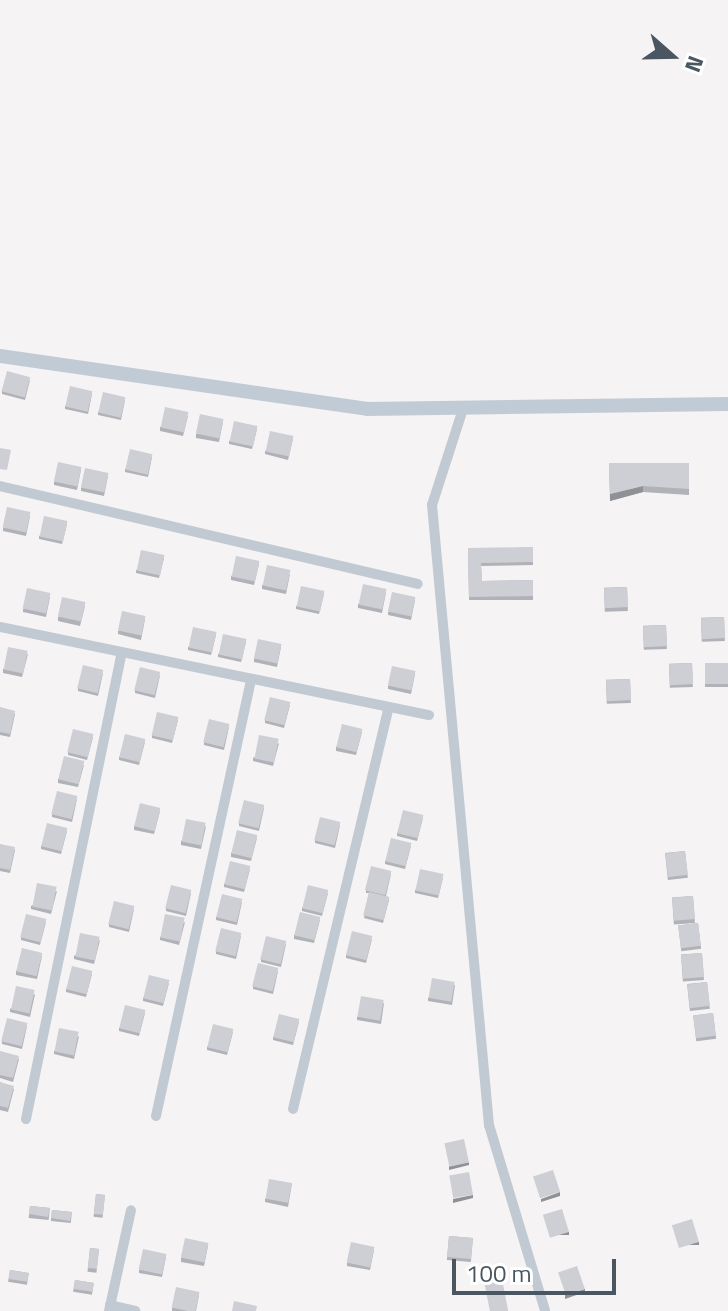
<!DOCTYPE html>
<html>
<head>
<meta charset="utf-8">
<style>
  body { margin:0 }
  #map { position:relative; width:728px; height:1311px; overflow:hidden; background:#f5f3f3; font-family:"Titillium Web",sans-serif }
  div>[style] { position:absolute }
  .street>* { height:10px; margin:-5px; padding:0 5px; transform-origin:5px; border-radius:5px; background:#c1cad2 }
  .secondary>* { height:14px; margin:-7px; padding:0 7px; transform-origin:7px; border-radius:7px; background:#c1cbd6 }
  .wall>* { inset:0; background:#b0b2b7; transform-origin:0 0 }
  .shaded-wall>* { inset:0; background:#909195; transform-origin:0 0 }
  .building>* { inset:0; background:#cdcfd5; transform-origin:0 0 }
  span { translate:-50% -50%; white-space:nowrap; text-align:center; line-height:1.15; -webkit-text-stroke:6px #fff; paint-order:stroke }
  .north { position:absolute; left:632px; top:16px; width:80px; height:80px; -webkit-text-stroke:6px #fff; paint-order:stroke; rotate:110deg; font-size:22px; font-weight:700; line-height:32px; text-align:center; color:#4a5661 }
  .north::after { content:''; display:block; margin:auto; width:28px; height:36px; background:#4a5661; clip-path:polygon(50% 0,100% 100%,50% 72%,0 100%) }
  .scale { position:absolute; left:452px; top:1259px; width:164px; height:36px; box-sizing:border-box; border:4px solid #4a5661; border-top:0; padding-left:10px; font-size:24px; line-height:28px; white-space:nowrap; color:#4a5661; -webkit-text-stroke:6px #fff; paint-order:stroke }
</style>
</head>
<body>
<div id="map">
  <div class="street">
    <i style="left:463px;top:409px;width:101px;rotate:107.9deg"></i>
    <i style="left:432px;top:505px;width:623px;rotate:84.75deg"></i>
    <i style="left:489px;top:1125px;width:194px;rotate:73.2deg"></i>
    <i style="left:0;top:486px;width:429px;rotate:13.2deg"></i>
    <i style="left:0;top:627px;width:438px;rotate:11.6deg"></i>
    <i style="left:293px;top:1109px;width:413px;rotate:-76.6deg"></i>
    <i style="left:156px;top:1116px;width:447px;rotate:-77.7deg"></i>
    <i style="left:26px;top:1119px;width:476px;rotate:-78.4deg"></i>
    <i style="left:110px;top:1305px;width:26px;rotate:13deg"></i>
    <i style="left:109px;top:1311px;width:103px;rotate:-77.7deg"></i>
  </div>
  <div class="secondary">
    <i style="left:0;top:356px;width:371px;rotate:8.2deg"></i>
    <i style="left:367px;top:409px;width:361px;rotate:-0.8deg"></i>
  </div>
  <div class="wall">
    <i style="clip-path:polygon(30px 380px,25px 400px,2px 394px,2px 391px)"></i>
    <i style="clip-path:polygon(92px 394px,88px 414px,65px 409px,65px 406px)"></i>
    <i style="clip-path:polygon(125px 400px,121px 420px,98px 415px,98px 412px)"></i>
    <i style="clip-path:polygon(188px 416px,183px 436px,160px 431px,160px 427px)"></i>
    <i style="clip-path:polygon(223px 422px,219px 442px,196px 438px,196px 434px)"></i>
    <i style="clip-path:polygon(257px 429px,252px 449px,229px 444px,229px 441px)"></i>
    <i style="clip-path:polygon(293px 439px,288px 460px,265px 454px,265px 451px)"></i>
    <i style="clip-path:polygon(152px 457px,148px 477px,125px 472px,125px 469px)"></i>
    <i style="clip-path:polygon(609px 463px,689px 463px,689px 495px,643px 492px,610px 501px)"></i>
    <i style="clip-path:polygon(81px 470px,77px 490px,54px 485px,54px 482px)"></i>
    <i style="clip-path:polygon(108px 476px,104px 496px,81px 491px,81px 488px)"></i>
    <i style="clip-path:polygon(30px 516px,26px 536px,3px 531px,3px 528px)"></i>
    <i style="clip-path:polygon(67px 524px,62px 544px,39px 539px,39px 536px)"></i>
    <i style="clip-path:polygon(533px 547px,533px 565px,481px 566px,482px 581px,533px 580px,533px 600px,469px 600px,468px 551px)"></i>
    <i style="clip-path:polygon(164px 558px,159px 578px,136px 573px,136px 570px)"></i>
    <i style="clip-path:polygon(259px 564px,254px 585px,231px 580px,231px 576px)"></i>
    <i style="clip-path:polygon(290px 574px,286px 594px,262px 589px,262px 585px)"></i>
    <i style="left:627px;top:587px;width:24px;height:23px;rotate:88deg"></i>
    <i style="clip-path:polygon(386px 592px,382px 613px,358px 608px,358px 604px)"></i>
    <i style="clip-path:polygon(324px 594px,319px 614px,296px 609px,296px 606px)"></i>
    <i style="clip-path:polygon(50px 597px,46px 617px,23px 612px,23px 609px)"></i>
    <i style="clip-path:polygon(415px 600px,411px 620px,388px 615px,388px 612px)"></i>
    <i style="clip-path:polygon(85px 606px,80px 626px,58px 621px,58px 617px)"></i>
    <i style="left:724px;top:617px;width:24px;height:23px;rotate:88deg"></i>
    <i style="clip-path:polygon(145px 619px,141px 640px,118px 634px,118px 631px)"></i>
    <i style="left:666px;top:625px;width:24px;height:23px;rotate:88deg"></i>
    <i style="clip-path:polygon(216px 635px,211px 655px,188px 650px,188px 647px)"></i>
    <i style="clip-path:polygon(246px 642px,241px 662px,218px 657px,218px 654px)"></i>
    <i style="clip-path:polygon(281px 647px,277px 667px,254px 662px,254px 659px)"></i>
    <i style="clip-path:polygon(28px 654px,22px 677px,3px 673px,3px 669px)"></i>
    <i style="left:692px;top:663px;width:24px;height:23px;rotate:88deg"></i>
    <i style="left:728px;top:663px;width:24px;height:23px;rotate:90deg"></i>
    <i style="clip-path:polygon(103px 673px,98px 696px,78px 691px,78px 688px)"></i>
    <i style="clip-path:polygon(415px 674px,411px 694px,388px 689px,388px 686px)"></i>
    <i style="clip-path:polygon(160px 675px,155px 698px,135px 693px,135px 690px)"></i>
    <i style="left:630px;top:679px;width:24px;height:24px;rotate:88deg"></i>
    <i style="clip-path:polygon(290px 705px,284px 728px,265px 723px,265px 720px)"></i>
    <i style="clip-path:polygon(0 707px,15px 714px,10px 737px,0 735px)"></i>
    <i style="clip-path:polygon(178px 720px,172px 743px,152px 738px,152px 735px)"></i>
    <i style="clip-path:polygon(229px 727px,224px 750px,204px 745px,204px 742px)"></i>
    <i style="clip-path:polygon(362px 732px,356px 755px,336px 751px,336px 747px)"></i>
    <i style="clip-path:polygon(93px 737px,87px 760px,68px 755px,68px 752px)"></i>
    <i style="clip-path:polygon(145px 742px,139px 765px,119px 760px,119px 757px)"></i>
    <i style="clip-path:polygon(279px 743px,273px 766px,253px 761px,253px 758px)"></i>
    <i style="clip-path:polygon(84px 765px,78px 787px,58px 783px,58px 779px)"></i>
    <i style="clip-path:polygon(77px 799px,72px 822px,52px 817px,52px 814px)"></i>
    <i style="clip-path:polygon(264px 808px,259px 831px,239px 826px,239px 823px)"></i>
    <i style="clip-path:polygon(160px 811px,154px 834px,134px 830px,134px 826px)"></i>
    <i style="clip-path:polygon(423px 818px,417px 841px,397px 836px,397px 833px)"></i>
    <i style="clip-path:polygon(340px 825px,335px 848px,315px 843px,315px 840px)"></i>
    <i style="clip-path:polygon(206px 826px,201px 849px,181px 845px,181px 841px)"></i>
    <i style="clip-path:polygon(67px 831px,61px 854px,41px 849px,41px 846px)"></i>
    <i style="clip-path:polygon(257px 838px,251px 861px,231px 857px,231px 853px)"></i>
    <i style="clip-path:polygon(0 844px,15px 850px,10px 873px,0 871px)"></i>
    <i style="clip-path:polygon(411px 846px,405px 869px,385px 864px,385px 861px)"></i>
    <i style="left:685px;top:851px;width:27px;height:20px;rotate:84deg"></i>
    <i style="clip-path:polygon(250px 869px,244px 892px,224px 887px,224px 884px)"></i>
    <i style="clip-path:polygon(391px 874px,386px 896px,389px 900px,383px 923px,364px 918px,369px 893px,366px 893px,366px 890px)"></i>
    <i style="clip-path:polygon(443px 878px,438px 898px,415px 893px,415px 890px)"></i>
    <i style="clip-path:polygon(57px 891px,51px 914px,31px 909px,31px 906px)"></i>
    <i style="clip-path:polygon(191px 893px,186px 916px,166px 911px,166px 908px)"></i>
    <i style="clip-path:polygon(328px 893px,322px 916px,302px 911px,302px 908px)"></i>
    <i style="left:693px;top:896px;width:27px;height:21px;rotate:86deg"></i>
    <i style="clip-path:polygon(242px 902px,237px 925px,216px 920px,216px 917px)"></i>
    <i style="clip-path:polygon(134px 909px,129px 932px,109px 927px,109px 924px)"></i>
    <i style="clip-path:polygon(320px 920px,314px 943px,294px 939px,294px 935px)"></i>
    <i style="clip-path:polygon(46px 922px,40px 945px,21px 940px,21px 937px)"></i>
    <i style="clip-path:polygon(185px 922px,179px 945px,160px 940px,160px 937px)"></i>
    <i style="left:698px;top:923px;width:26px;height:20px;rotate:83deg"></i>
    <i style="clip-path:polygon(241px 936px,236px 959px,216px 954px,216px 951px)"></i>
    <i style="clip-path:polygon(372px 939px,366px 963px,346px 958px,346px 955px)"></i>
    <i style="clip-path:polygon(100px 940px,94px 964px,74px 959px,74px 956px)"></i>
    <i style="clip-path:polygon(286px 944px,281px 967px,261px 962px,261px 959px)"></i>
    <i style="left:702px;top:953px;width:27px;height:21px;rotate:86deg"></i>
    <i style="clip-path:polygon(42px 956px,37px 979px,16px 975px,16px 971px)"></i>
    <i style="clip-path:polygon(278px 971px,273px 994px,253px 989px,253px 986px)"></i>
    <i style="clip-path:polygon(92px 974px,86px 997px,66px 992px,66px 989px)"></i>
    <i style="left:707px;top:982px;width:27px;height:20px;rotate:84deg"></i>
    <i style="clip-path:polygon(169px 983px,163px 1006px,143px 1001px,143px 998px)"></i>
    <i style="clip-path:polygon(455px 985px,452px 1005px,428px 1001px,428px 998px)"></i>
    <i style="clip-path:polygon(35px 994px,30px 1017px,10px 1012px,10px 1009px)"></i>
    <i style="clip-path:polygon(384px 1003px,381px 1024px,357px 1020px,357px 1017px)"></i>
    <i style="clip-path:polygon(145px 1013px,139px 1036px,119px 1031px,119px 1028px)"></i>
    <i style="left:713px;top:1013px;width:26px;height:20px;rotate:83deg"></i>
    <i style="clip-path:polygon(299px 1022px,293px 1045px,273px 1040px,273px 1037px)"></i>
    <i style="clip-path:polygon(27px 1026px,22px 1049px,2px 1044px,2px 1041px)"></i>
    <i style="clip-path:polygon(233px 1032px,227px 1055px,207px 1050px,207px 1047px)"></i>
    <i style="clip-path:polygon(79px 1036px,74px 1059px,54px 1054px,54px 1051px)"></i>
    <i style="clip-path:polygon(0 1051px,19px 1059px,13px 1082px,0 1078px)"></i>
    <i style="clip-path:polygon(0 1082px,14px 1089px,8px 1112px,0 1110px)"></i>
    <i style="clip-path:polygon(292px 1183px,288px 1207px,265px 1202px,265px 1199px)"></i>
    <i style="left:96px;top:1194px;width:9px;height:23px;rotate:6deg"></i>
    <i style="left:30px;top:1206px;width:20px;height:12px;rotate:6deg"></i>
    <i style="left:52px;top:1210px;width:20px;height:11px;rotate:6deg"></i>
    <i style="left:449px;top:1236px;width:24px;height:24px;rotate:5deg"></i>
    <i style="clip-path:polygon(208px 1246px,204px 1266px,181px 1262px,181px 1258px)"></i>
    <i style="left:90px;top:1248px;width:9px;height:24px;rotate:6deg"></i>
    <i style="clip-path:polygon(374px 1250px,370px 1270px,347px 1266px,347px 1263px)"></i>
    <i style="clip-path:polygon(166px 1257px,162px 1277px,139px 1273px,139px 1270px)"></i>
    <i style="left:10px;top:1270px;width:19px;height:12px;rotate:9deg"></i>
    <i style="left:75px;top:1280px;width:19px;height:12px;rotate:9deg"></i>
    <i style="clip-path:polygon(199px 1295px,196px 1311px,172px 1311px,172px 1308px)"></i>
  </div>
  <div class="shaded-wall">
    <i style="clip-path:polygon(643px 486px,643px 492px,610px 501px,610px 494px)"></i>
    <i style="clip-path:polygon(469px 1162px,469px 1165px,449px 1170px,449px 1166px)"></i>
    <i style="clip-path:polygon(560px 1192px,560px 1196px,541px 1202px,541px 1199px)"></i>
    <i style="clip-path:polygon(473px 1195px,473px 1198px,453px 1203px,453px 1199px)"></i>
    <i style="left:569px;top:1232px;width:3px;height:20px;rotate:90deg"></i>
    <i style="left:699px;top:1242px;width:3px;height:21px;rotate:90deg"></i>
    <i style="clip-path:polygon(585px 1289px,585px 1292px,565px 1299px,565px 1295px)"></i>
  </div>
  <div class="building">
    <i style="left:7px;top:371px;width:24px;height:21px;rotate:15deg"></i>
    <i style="left:70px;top:386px;width:23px;height:21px;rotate:13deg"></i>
    <i style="left:103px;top:392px;width:23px;height:21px;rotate:13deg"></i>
    <i style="left:165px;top:407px;width:24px;height:21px;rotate:12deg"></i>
    <i style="left:200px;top:414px;width:24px;height:20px;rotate:12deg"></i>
    <i style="left:234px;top:421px;width:24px;height:21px;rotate:12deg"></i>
    <i style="left:270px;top:431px;width:24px;height:21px;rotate:12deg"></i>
    <i style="clip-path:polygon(0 448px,11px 450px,7px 470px,0 469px)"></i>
    <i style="left:130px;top:449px;width:23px;height:21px;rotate:13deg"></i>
    <i style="left:58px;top:462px;width:24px;height:20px;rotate:12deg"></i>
    <i style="clip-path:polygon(609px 463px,689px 463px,689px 489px,643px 486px,610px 494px)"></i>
    <i style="left:85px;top:468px;width:24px;height:20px;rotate:12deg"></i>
    <i style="left:7px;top:507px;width:24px;height:21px;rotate:12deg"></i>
    <i style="left:44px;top:516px;width:24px;height:21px;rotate:12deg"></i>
    <i style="clip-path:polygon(533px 547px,533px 562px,481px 563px,482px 581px,533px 580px,533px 596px,469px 597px,468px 548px)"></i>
    <i style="left:141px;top:550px;width:24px;height:21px;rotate:12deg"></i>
    <i style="left:236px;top:556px;width:24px;height:21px;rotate:12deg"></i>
    <i style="left:267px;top:565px;width:24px;height:21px;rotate:12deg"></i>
    <i style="left:363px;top:584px;width:24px;height:21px;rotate:12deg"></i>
    <i style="left:301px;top:586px;width:24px;height:21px;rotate:12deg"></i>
    <i style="left:627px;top:587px;width:20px;height:23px;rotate:87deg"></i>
    <i style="left:27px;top:588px;width:24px;height:21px;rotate:12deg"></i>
    <i style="left:392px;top:592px;width:24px;height:20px;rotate:12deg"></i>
    <i style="left:62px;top:597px;width:24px;height:20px;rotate:12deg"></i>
    <i style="left:122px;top:611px;width:24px;height:20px;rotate:12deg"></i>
    <i style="left:724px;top:617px;width:21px;height:23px;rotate:87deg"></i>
    <i style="left:666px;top:625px;width:21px;height:23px;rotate:87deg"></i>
    <i style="left:193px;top:627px;width:24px;height:21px;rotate:12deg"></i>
    <i style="left:223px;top:634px;width:24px;height:21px;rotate:12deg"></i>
    <i style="left:258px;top:639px;width:24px;height:20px;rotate:12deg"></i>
    <i style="left:8px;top:647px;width:20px;height:23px;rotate:11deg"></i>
    <i style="left:692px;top:663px;width:21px;height:23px;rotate:87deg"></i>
    <i style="left:728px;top:663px;width:21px;height:23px;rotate:90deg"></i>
    <i style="left:83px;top:665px;width:21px;height:24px;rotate:14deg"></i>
    <i style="left:392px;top:666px;width:24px;height:20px;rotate:12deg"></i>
    <i style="left:140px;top:667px;width:21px;height:24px;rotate:14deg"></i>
    <i style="left:630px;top:679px;width:21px;height:24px;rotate:87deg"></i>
    <i style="left:270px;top:697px;width:21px;height:24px;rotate:14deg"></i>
    <i style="clip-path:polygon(0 707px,15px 711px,10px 734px,0 732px)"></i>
    <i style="left:157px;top:712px;width:22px;height:24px;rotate:13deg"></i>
    <i style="left:209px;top:719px;width:21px;height:24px;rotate:14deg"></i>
    <i style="left:342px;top:724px;width:21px;height:24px;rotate:14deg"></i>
    <i style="left:73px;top:729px;width:21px;height:24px;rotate:14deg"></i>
    <i style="left:125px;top:734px;width:21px;height:24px;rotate:14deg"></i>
    <i style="left:259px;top:735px;width:20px;height:24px;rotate:11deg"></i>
    <i style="left:64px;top:756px;width:21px;height:24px;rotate:14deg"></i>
    <i style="left:57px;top:791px;width:21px;height:24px;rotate:14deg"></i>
    <i style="left:244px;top:800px;width:21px;height:24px;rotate:14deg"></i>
    <i style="left:140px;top:803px;width:21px;height:24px;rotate:14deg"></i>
    <i style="left:403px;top:810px;width:21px;height:24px;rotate:14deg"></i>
    <i style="left:320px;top:817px;width:21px;height:24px;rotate:14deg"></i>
    <i style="left:186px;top:819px;width:20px;height:23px;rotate:11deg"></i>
    <i style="left:47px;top:823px;width:21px;height:24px;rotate:14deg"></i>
    <i style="left:237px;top:830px;width:21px;height:24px;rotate:14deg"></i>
    <i style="left:391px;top:838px;width:21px;height:24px;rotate:14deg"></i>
    <i style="clip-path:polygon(0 844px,15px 847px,10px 870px,0 868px)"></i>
    <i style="left:685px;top:851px;width:24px;height:20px;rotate:83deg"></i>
    <i style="left:230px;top:861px;width:21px;height:24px;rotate:14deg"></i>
    <i style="left:371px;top:866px;width:21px;height:25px;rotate:14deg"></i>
    <i style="left:420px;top:869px;width:24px;height:22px;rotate:12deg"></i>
    <i style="left:37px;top:883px;width:20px;height:24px;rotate:11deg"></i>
    <i style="left:171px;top:885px;width:21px;height:24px;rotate:14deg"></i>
    <i style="left:308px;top:885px;width:21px;height:24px;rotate:14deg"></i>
    <i style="left:369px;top:892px;width:21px;height:24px;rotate:14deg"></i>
    <i style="left:222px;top:894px;width:21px;height:24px;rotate:14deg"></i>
    <i style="left:693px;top:896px;width:23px;height:21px;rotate:85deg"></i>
    <i style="left:114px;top:901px;width:21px;height:24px;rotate:14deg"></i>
    <i style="left:300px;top:912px;width:21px;height:24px;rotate:14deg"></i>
    <i style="left:26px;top:914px;width:21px;height:24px;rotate:14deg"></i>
    <i style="left:165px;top:914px;width:20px;height:24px;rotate:11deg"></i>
    <i style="left:698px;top:923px;width:23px;height:20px;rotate:83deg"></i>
    <i style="left:221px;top:928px;width:21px;height:24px;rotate:14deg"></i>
    <i style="left:352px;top:931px;width:21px;height:25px;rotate:14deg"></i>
    <i style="left:80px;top:933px;width:20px;height:24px;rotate:11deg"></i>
    <i style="left:266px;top:936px;width:21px;height:24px;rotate:14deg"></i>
    <i style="left:22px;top:948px;width:21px;height:24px;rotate:14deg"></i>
    <i style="left:702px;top:953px;width:24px;height:21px;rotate:85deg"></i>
    <i style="left:258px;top:963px;width:21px;height:24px;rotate:14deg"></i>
    <i style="left:72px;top:966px;width:21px;height:24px;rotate:14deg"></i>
    <i style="left:149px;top:975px;width:21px;height:24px;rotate:14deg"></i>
    <i style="left:432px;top:978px;width:23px;height:20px;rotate:10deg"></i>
    <i style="left:707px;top:982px;width:24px;height:20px;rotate:83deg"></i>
    <i style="left:16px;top:986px;width:19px;height:24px;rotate:12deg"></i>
    <i style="left:361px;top:996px;width:23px;height:21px;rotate:10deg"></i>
    <i style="left:125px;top:1005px;width:21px;height:24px;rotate:14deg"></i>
    <i style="left:713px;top:1013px;width:23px;height:20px;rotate:83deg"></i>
    <i style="left:279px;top:1014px;width:21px;height:24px;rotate:14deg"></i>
    <i style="left:7px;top:1018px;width:21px;height:24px;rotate:14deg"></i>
    <i style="left:213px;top:1024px;width:21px;height:24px;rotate:14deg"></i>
    <i style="left:59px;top:1028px;width:20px;height:24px;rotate:11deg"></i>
    <i style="clip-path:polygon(0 1051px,19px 1056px,13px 1078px,0 1075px)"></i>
    <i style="clip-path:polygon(0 1082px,14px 1086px,8px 1108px,0 1106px)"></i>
    <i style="left:464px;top:1139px;width:24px;height:20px;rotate:78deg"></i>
    <i style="left:553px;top:1170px;width:23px;height:21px;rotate:72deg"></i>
    <i style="left:469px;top:1172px;width:23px;height:20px;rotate:80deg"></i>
    <i style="left:269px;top:1179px;width:23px;height:20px;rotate:10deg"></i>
    <i style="left:96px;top:1194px;width:9px;height:20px;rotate:6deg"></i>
    <i style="clip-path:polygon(30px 1206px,50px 1208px,48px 1217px,29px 1214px)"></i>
    <i style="left:562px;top:1209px;width:24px;height:20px;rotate:73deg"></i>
    <i style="clip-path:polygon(52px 1210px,72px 1212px,70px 1221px,51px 1218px)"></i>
    <i style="left:692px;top:1219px;width:24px;height:21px;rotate:73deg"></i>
    <i style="left:449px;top:1236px;width:24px;height:21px;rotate:5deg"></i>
    <i style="left:185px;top:1238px;width:24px;height:20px;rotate:12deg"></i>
    <i style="left:351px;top:1242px;width:24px;height:21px;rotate:12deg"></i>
    <i style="left:90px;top:1248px;width:9px;height:20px;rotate:6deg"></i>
    <i style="left:143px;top:1249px;width:24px;height:21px;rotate:12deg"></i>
    <i style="left:577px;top:1266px;width:24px;height:20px;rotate:71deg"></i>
    <i style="left:10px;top:1270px;width:19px;height:9px;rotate:9deg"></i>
    <i style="left:502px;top:1279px;width:33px;height:18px;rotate:79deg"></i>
    <i style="left:75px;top:1280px;width:19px;height:9px;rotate:9deg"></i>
    <i style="left:176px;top:1287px;width:24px;height:21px;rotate:12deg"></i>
    <i style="clip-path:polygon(234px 1301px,257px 1306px,256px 1311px,232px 1311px)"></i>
  </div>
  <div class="north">N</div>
  <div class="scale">100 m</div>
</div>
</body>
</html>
